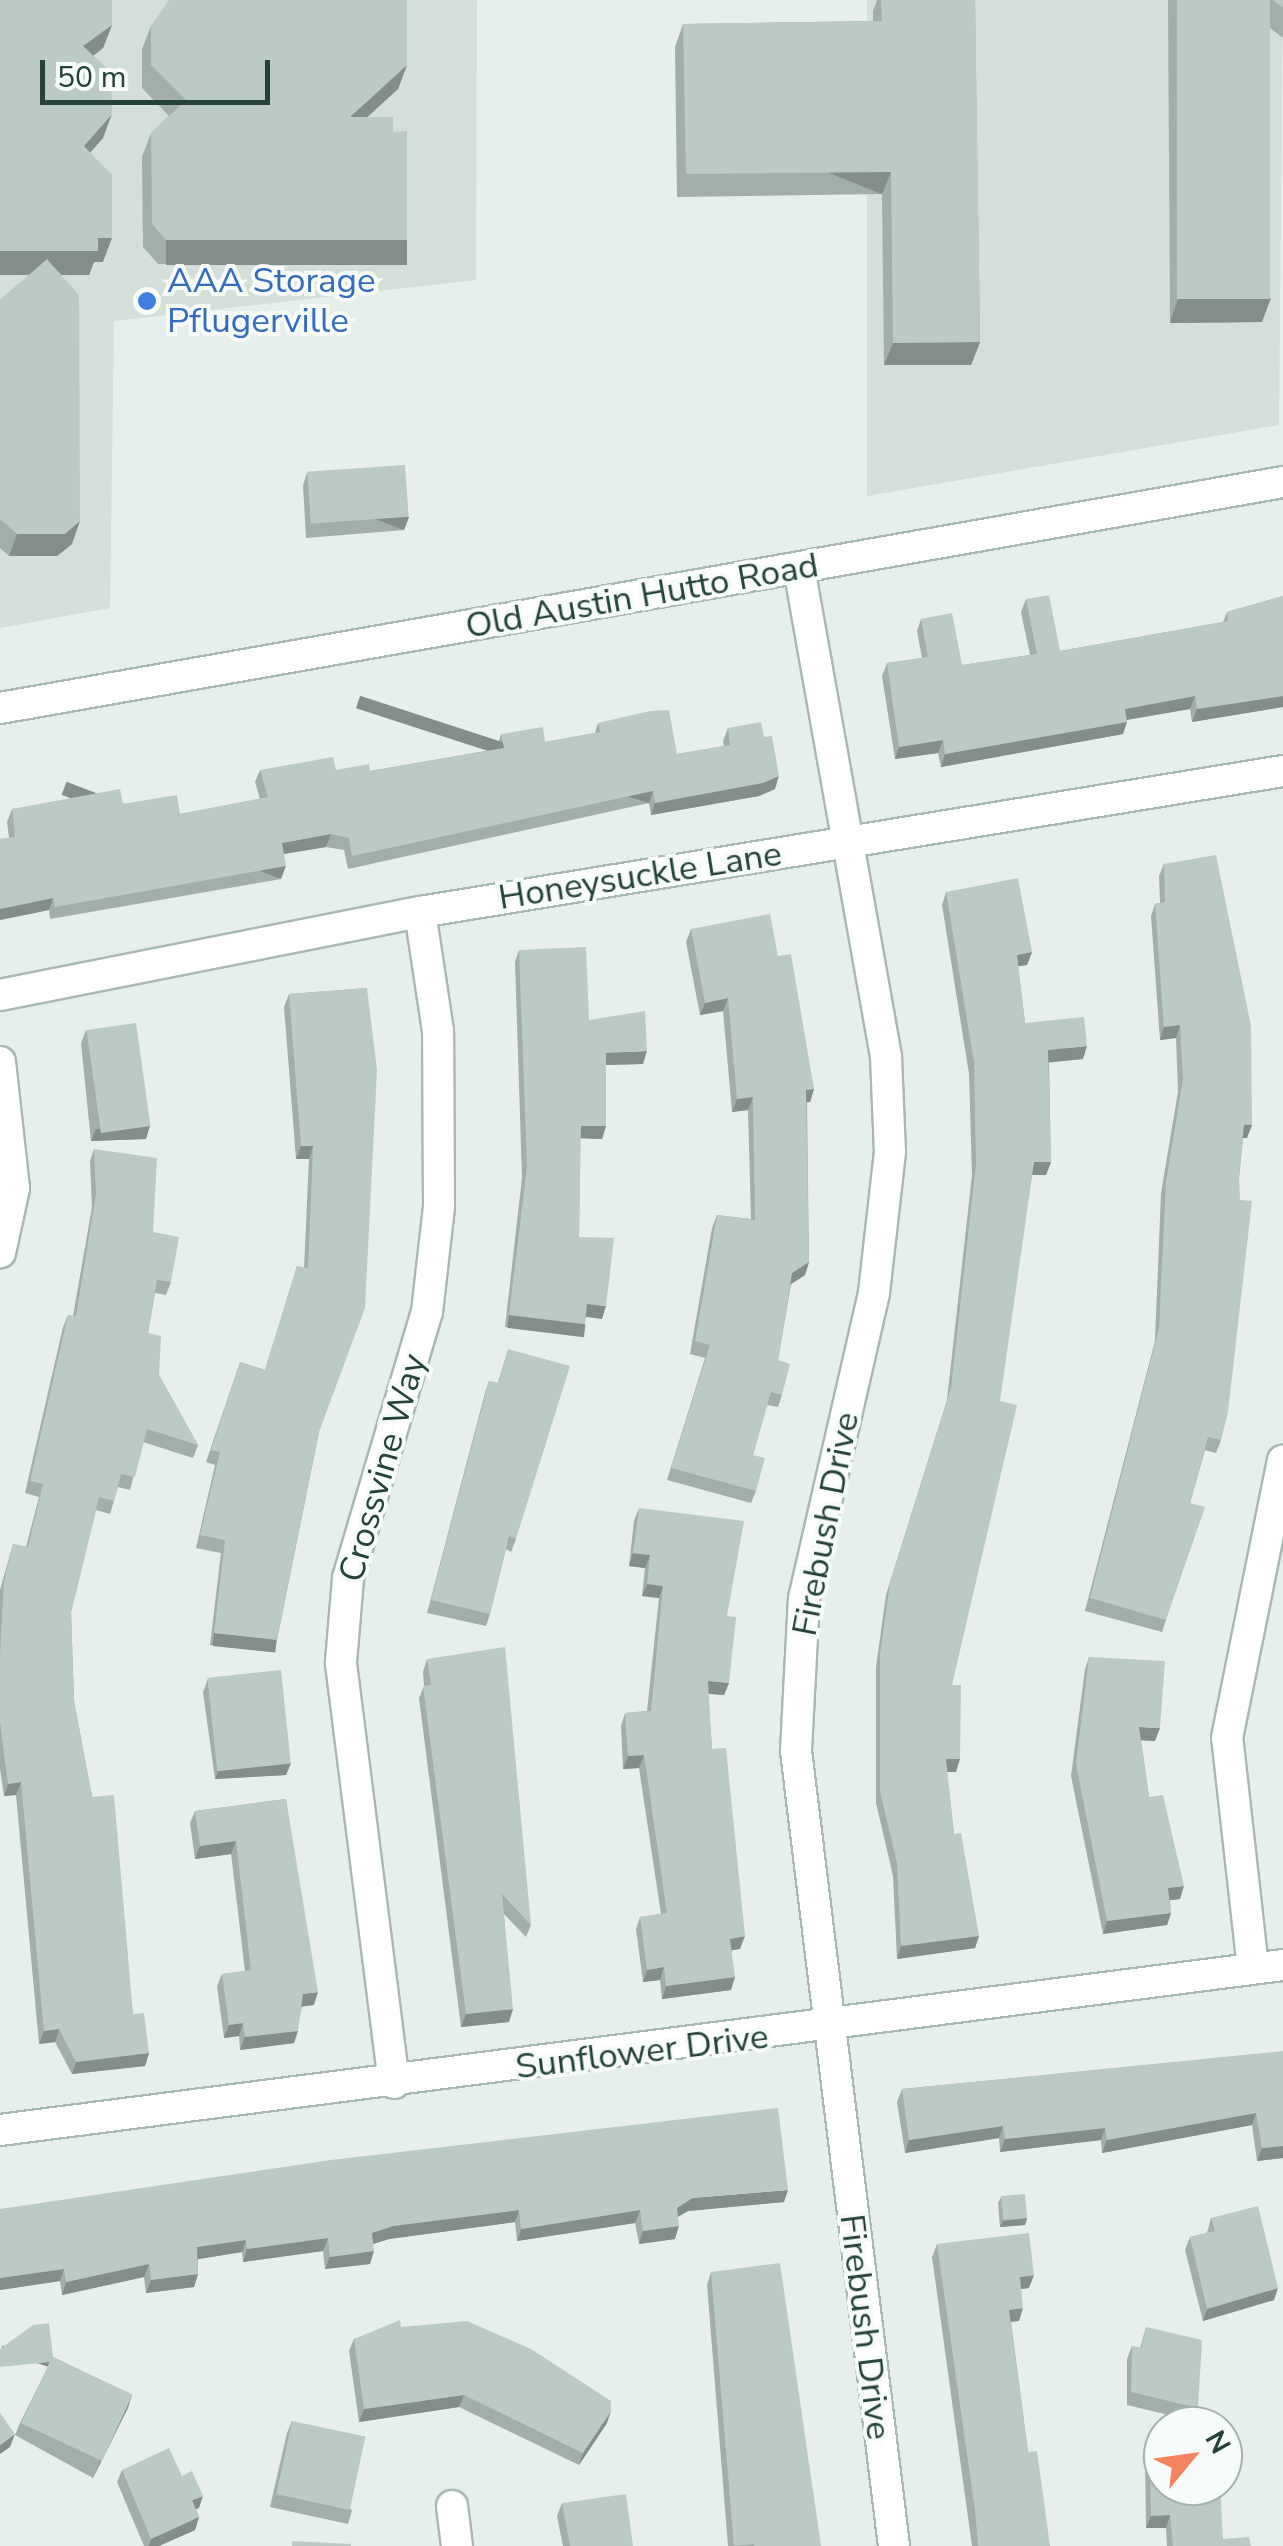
<!DOCTYPE html>
<html>
<head>
<meta charset="utf-8">
<style>
  body { margin:0 }
  #map { position:relative; width:1283px; height:2546px; overflow:hidden; background:#e6efeb; font-family:"Nunito Sans",sans-serif }
  div>[style] { position:absolute }
  .built>* { inset:0; background:#d4dfda }
  .roads { filter:drop-shadow(2px 0 #a8b8b2) drop-shadow(-2px 0 #a8b8b2) drop-shadow(0 2px #a8b8b2) drop-shadow(0 -2px #a8b8b2) }
  .street>* { height:30px; margin:-15px; padding:0 15px; transform-origin:15px; border-radius:15px; background:#fff }
  .secondary>* { height:30px; margin:-15px; padding:0 15px; transform-origin:15px; border-radius:15px; background:#fff }
  .wall>* { inset:0; background:#a1aea9 }
  .shaded-wall>* { inset:0; background:#838d89; transform-origin:0 0 }
  .building>* { inset:0; background:#bbcac4; transform-origin:0 0 }
  .dots>* { width:28px; height:28px; translate:-50% -50%; box-sizing:border-box; border:5px solid #f7fbf9; border-radius:50% }
  span { translate:-50% -50%; white-space:nowrap; text-align:center; line-height:1.15; -webkit-text-stroke:8px #f7fbf9; paint-order:stroke }
  .shop-label { font-size:35px; color:#366cbe }
  .left { translate:0 -50%; text-align:left }
  .street-label { font-size:35px; color:#24423a }
  .north { position:absolute; left:1143px; top:2406px; width:100px; height:100px; box-sizing:border-box; background:#f7fbf9; border:2px solid #a3b1ad; border-radius:50%; rotate:61deg; font-size:28px; font-weight:700; line-height:40px; text-align:center; color:#24423a }
  .north::after { content:''; display:block; margin:auto; width:35px; height:45px; background:#f4845f; clip-path:polygon(50% 0,100% 100%,50% 72%,0 100%) }
  .scale { position:absolute; left:40px; top:60px; width:230px; height:45px; box-sizing:border-box; border:5px solid #24423a; border-top:0; padding-left:12px; font-size:30px; line-height:35px; white-space:nowrap; color:#24423a; -webkit-text-stroke:8px #f7fbf9; paint-order:stroke }
</style>
</head>
<body>
<div id="map">
  <div class="built">
    <i style="clip-path:polygon(0 0,477px 0,476px 280px,114px 321px,110px 608px,0 628px)"></i>
    <i style="clip-path:polygon(867px 0,1283px 0,1279px 425px,867px 496px)"></i>
  </div>
  <div class="roads">
    <div class="street">
      <i style="left:799px;top:568px;width:497px;rotate:79.9deg"></i>
      <i style="left:886px;top:1057px;width:95px;rotate:87.6deg"></i>
      <i style="left:890px;top:1152px;width:142px;rotate:96.5deg"></i>
      <i style="left:874px;top:1293px;width:313px;rotate:102.9deg"></i>
      <i style="left:804px;top:1598px;width:153px;rotate:93deg"></i>
      <i style="left:796px;top:1751px;width:801px;rotate:82.97deg"></i>
      <i style="left:0;top:995px;width:428px;rotate:-11.2deg"></i>
      <i style="left:420px;top:912px;width:874px;rotate:-9.28deg"></i>
      <i style="left:0;top:1062px;width:127px;rotate:83.7deg"></i>
      <i style="left:14px;top:1188px;width:66px;rotate:102.2deg"></i>
      <i style="left:1253px;top:1968px;width:231px;rotate:-96.4deg"></i>
      <i style="left:1227px;top:1738px;width:283px;rotate:-78.6deg"></i>
      <i style="left:394px;top:2083px;width:424px;rotate:-97.2deg"></i>
      <i style="left:341px;top:1662px;width:84px;rotate:-85.2deg"></i>
      <i style="left:348px;top:1578px;width:277px;rotate:-73.5deg"></i>
      <i style="left:427px;top:1312px;width:106px;rotate:-83.5deg"></i>
      <i style="left:439px;top:1207px;width:176px;rotate:-90.3deg"></i>
      <i style="left:438px;top:1031px;width:120px;rotate:-98.6deg"></i>
      <i style="left:0;top:2130px;width:1294px;rotate:-7.33deg"></i>
      <i style="left:452px;top:2506px;width:40px;rotate:82.9deg"></i>
    </div>
    <div class="secondary">
      <i style="left:0;top:708px;width:1303px;rotate:-9.99deg"></i>
    </div>
  </div>
  <div class="wall">
    <i style="clip-path:polygon(0 0,112px 25px,103px 48px,93px 56px,103px 138px,90px 152px,103px 262px,94px 262px,89px 275px,61px 275px,72px 544px,57px 556px,9px 556px,0 548px,0 300px,29px 275px)"></i>
    <i style="clip-path:polygon(877px 0,975px 0,980px 342px,971px 365px,884px 365px,882px 194px,677px 197px,675px 47px,683px 24px,873px 21px,873px 11px)"></i>
    <i style="clip-path:polygon(1168px 0,1283px 0,1283px 38px,1270px 28px,1262px 322px,1170px 323px)"></i>
    <i style="clip-path:polygon(151px 26px,407px 65px,398px 89px,367px 117px,393px 132px,407px 240px,399px 263px,158px 264px,143px 247px,142px 157px,151px 133px,169px 116px,142px 88px,142px 49px)"></i>
    <i style="clip-path:polygon(307px 473px,409px 517px,404px 530px,306px 538px,303px 485px)"></i>
    <i style="clip-path:polygon(1283px 596px,1283px 707px,1192px 722px,1190px 709px,1127px 720px,1123px 734px,941px 767px,938px 753px,895px 759px,882px 676px,887px 663px,922px 658px,917px 631px,921px 619px,962px 665px,1030px 655px,1021px 612px,1026px 599px,1060px 651px,1223px 622px,1227px 612px)"></i>
    <i style="clip-path:polygon(598px 723px,677px 754px,724px 746px,723px 741px,728px 728px,775px 789px,759px 796px,651px 815px,649px 803px,348px 869px,344px 850px,326px 847px,284px 854px,281px 879px,50px 919px,49px 910px,0 920px,0 839px,9px 838px,7px 822px,12px 809px,123px 804px,180px 814px,260px 799px,255px 782px,260px 770px,370px 771px,497px 749px,501px 734px,545px 742px,595px 733px)"></i>
    <i style="clip-path:polygon(1164px 864px,1247px 1138px,1243px 1138px,1239px 1178px,1221px 1440px,1216px 1453px,1205px 1450px,1190px 1503px,1166px 1620px,1162px 1632px,1085px 1611px,1155px 1341px,1161px 1193px,1178px 1092px,1176px 1038px,1160px 1040px,1151px 916px,1155px 904px,1160px 903px,1159px 876px)"></i>
    <i style="clip-path:polygon(946px 892px,1032px 952px,1027px 965px,1018px 966px,1025px 1023px,1083px 1059px,1049px 1062px,1051px 1162px,1046px 1175px,1032px 1175px,952px 1685px,956px 1772px,947px 1772px,954px 1834px,979px 1936px,975px 1948px,897px 1959px,893px 1876px,876px 1803px,876px 1667px,886px 1595px,947px 1400px,972px 1175px,969px 1074px,942px 905px)"></i>
    <i style="clip-path:polygon(691px 929px,778px 956px,814px 1089px,810px 1102px,807px 1102px,809px 1262px,805px 1275px,791px 1284px,778px 1360px,782px 1395px,778px 1407px,767px 1405px,753px 1455px,756px 1491px,751px 1503px,667px 1480px,705px 1358px,690px 1354px,712px 1228px,717px 1215px,751px 1219px,748px 1110px,732px 1112px,723px 1011px,700px 1015px,686px 942px)"></i>
    <i style="clip-path:polygon(519px 950px,589px 1020px,643px 1064px,606px 1065px,606px 1126px,602px 1139px,580px 1138px,579px 1237px,602px 1319px,586px 1317px,581px 1336px,505px 1327px,522px 1178px,515px 962px)"></i>
    <i style="clip-path:polygon(367px 988px,319px 1432px,277px 1640px,272px 1652px,210px 1645px,221px 1553px,196px 1548px,215px 1465px,206px 1462px,240px 1362px,265px 1370px,297px 1266px,304px 1268px,309px 1159px,296px 1159px,284px 1007px,289px 994px)"></i>
    <i style="clip-path:polygon(86px 1030px,146px 1139px,91px 1141px,81px 1043px)"></i>
    <i style="clip-path:polygon(94px 1149px,153px 1232px,171px 1282px,166px 1295px,155px 1293px,148px 1333px,159px 1375px,198px 1445px,193px 1458px,143px 1442px,130px 1490px,118px 1487px,110px 1514px,96px 1510px,71px 1612px,74px 1701px,133px 2014px,149px 2053px,145px 2066px,72px 2074px,55px 2042px,39px 2044px,16px 1795px,4px 1796px,0 1769px,0 1590px,13px 1544px,26px 1547px,39px 1497px,25px 1493px,63px 1327px,68px 1315px,73px 1316px,92px 1207px,90px 1161px)"></i>
    <i style="clip-path:polygon(508px 1349px,516px 1539px,511px 1552px,506px 1549px,490px 1614px,486px 1626px,427px 1613px,485px 1393px,489px 1381px,498px 1383px)"></i>
    <i style="clip-path:polygon(639px 1508px,727px 1616px,729px 1683px,724px 1695px,708px 1694px,712px 1749px,740px 1949px,732px 1950px,731px 1990px,662px 1999px,660px 1980px,643px 1982px,636px 1929px,640px 1917px,661px 1914px,639px 1768px,623px 1769px,621px 1726px,625px 1713px,647px 1711px,659px 1598px,642px 1596px,645px 1568px,629px 1566px,634px 1521px)"></i>
    <i style="clip-path:polygon(1089px 1657px,1155px 1741px,1141px 1740px,1149px 1797px,1180px 1899px,1170px 1900px,1171px 1913px,1167px 1925px,1103px 1934px,1071px 1776px,1085px 1669px)"></i>
    <i style="clip-path:polygon(427px 1659px,531px 1925px,526px 1937px,504px 1914px,509px 2022px,461px 2027px,419px 1698px,424px 1686px,423px 1672px)"></i>
    <i style="clip-path:polygon(208px 1679px,291px 1763px,286px 1775px,215px 1779px,203px 1692px)"></i>
    <i style="clip-path:polygon(286px 1799px,314px 2005px,302px 2006px,294px 2043px,240px 2050px,239px 2036px,224px 2038px,217px 1986px,222px 1974px,245px 1971px,231px 1854px,195px 1859px,190px 1823px,195px 1811px)"></i>
    <i style="clip-path:polygon(1264px 2054px,1283px 2158px,1257px 2161px,1252px 2125px,1102px 2153px,1101px 2140px,1000px 2152px,999px 2138px,905px 2153px,897px 2102px,902px 2089px)"></i>
    <i style="clip-path:polygon(1001px 2197px,1027px 2218px,1025px 2225px,1000px 2227px,998px 2203px)"></i>
    <i style="clip-path:polygon(784px 2202px,688px 2211px,678px 2217px,675px 2239px,639px 2244px,635px 2223px,517px 2241px,515px 2222px,389px 2239px,373px 2244px,370px 2264px,325px 2269px,323px 2251px,243px 2262px,242px 2252px,198px 2259px,198px 2274px,194px 2287px,146px 2293px,144px 2277px,62px 2295px,60px 2281px,0 2290px,0 2209px)"></i>
    <i style="clip-path:polygon(1211px 2218px,1274px 2300px,1203px 2321px,1185px 2250px,1190px 2237px,1207px 2233px)"></i>
    <i style="clip-path:polygon(937px 2244px,1029px 2288px,1021px 2289px,1019px 2321px,1011px 2322px,1028px 2452px,1050px 2546px,972px 2546px,932px 2257px)"></i>
    <i style="clip-path:polygon(711px 2272px,821px 2546px,728px 2546px,707px 2285px)"></i>
    <i style="clip-path:polygon(401px 2327px,607px 2423px,579px 2465px,459px 2407px,359px 2422px,349px 2351px,354px 2339px)"></i>
    <i style="clip-path:polygon(1146px 2327px,1198px 2408px,1194px 2421px,1127px 2405px,1127px 2359px,1132px 2346px,1140px 2348px)"></i>
    <i style="clip-path:polygon(53px 2357px,132px 2395px,93px 2478px,15px 2435px,20px 2423px)"></i>
    <i style="clip-path:polygon(292px 2421px,352px 2511px,348px 2524px,270px 2507px,287px 2433px)"></i>
    <i style="clip-path:polygon(1149px 2442px,1223px 2539px,1251px 2546px,1167px 2546px,1166px 2528px,1146px 2528px,1145px 2454px)"></i>
    <i style="clip-path:polygon(122px 2470px,199px 2508px,196px 2509px,199px 2517px,195px 2530px,159px 2546px,144px 2546px,117px 2482px)"></i>
    <i style="clip-path:polygon(562px 2503px,633px 2546px,563px 2546px,557px 2516px)"></i>
  </div>
  <div class="shaded-wall">
    <i style="clip-path:polygon(112px 25px,103px 48px,75px 70px,83px 46px)"></i>
    <i style="clip-path:polygon(407px 65px,398px 89px,341px 141px,350px 117px)"></i>
    <i style="clip-path:polygon(112px 114px,103px 138px,75px 170px,84px 146px)"></i>
    <i style="left:891px;top:172px;width:24px;height:205px;rotate:112deg"></i>
    <i style="clip-path:polygon(98px 238px,112px 238px,103px 262px,94px 262px,89px 275px,0 275px,0 251px)"></i>
    <i style="left:166px;top:240px;width:241px;height:25px"></i>
    <i style="clip-path:polygon(1271px 298px,1262px 322px,1170px 323px,1178px 299px)"></i>
    <i style="clip-path:polygon(980px 342px,971px 365px,884px 365px,893px 343px)"></i>
    <i style="left:409px;top:517px;width:14px;height:98px;rotate:111deg"></i>
    <i style="clip-path:polygon(80px 521px,72px 544px,57px 556px,9px 556px,17px 534px)"></i>
    <i style="clip-path:polygon(1195px 696px,1190px 709px,1120px 721px,1125px 709px)"></i>
    <i style="clip-path:polygon(1283px 696px,1283px 707px,1192px 722px,1197px 709px)"></i>
    <i style="clip-path:polygon(1127px 722px,1123px 734px,941px 767px,945px 754px)"></i>
    <i style="clip-path:polygon(943px 740px,938px 753px,895px 759px,899px 747px)"></i>
    <i style="clip-path:polygon(779px 776px,775px 789px,759px 796px,651px 815px,655px 803px)"></i>
    <i style="left:653px;top:791px;width:13px;height:308px;rotate:108deg"></i>
    <i style="clip-path:polygon(331px 834px,326px 847px,277px 855px,282px 843px)"></i>
    <i style="left:286px;top:866px;width:14px;height:235px;rotate:111deg"></i>
    <i style="clip-path:polygon(53px 898px,49px 910px,0 920px,0 909px)"></i>
    <i style="clip-path:polygon(1032px 952px,1027px 965px,1012px 967px,1017px 955px)"></i>
    <i style="clip-path:polygon(728px 998px,723px 1011px,700px 1015px,705px 1003px)"></i>
    <i style="clip-path:polygon(1180px 1025px,1176px 1038px,1160px 1040px,1164px 1027px)"></i>
    <i style="clip-path:polygon(1087px 1046px,1083px 1059px,1044px 1063px,1048px 1050px)"></i>
    <i style="clip-path:polygon(647px 1051px,643px 1064px,602px 1065px,606px 1053px)"></i>
    <i style="clip-path:polygon(814px 1089px,810px 1102px,802px 1103px,806px 1090px)"></i>
    <i style="clip-path:polygon(753px 1097px,748px 1110px,732px 1112px,737px 1099px)"></i>
    <i style="clip-path:polygon(1244px 1125px,1252px 1125px,1247px 1138px,1239px 1138px)"></i>
    <i style="clip-path:polygon(150px 1126px,146px 1139px,91px 1141px,96px 1129px)"></i>
    <i style="clip-path:polygon(581px 1126px,606px 1126px,602px 1139px,576px 1138px)"></i>
    <i style="clip-path:polygon(301px 1146px,313px 1146px,309px 1159px,296px 1159px)"></i>
    <i style="clip-path:polygon(1034px 1162px,1051px 1162px,1046px 1175px,1029px 1175px)"></i>
    <i style="clip-path:polygon(809px 1262px,805px 1275px,788px 1286px,792px 1273px)"></i>
    <i style="clip-path:polygon(587px 1304px,606px 1306px,602px 1319px,583px 1316px)"></i>
    <i style="left:509px;top:1315px;width:77px;height:13px;rotate:7deg"></i>
    <i style="clip-path:polygon(633px 1553px,650px 1555px,645px 1568px,629px 1566px)"></i>
    <i style="clip-path:polygon(647px 1584px,663px 1586px,659px 1598px,642px 1596px)"></i>
    <i style="left:214px;top:1633px;width:63px;height:13px;rotate:6deg"></i>
    <i style="clip-path:polygon(708px 1681px,729px 1683px,724px 1695px,703px 1693px)"></i>
    <i style="clip-path:polygon(1139px 1727px,1160px 1728px,1155px 1741px,1135px 1740px)"></i>
    <i style="clip-path:polygon(644px 1755px,639px 1768px,623px 1769px,628px 1756px)"></i>
    <i style="clip-path:polygon(946px 1759px,960px 1759px,956px 1772px,941px 1772px)"></i>
    <i style="clip-path:polygon(291px 1763px,286px 1775px,215px 1779px,220px 1766px)"></i>
    <i style="clip-path:polygon(21px 1782px,16px 1795px,4px 1796px,8px 1784px)"></i>
    <i style="clip-path:polygon(236px 1841px,231px 1854px,195px 1859px,200px 1846px)"></i>
    <i style="clip-path:polygon(1184px 1886px,1180px 1899px,1163px 1901px,1168px 1888px)"></i>
    <i style="clip-path:polygon(1171px 1913px,1167px 1925px,1103px 1934px,1107px 1921px)"></i>
    <i style="clip-path:polygon(745px 1936px,740px 1949px,726px 1951px,730px 1939px)"></i>
    <i style="clip-path:polygon(979px 1936px,975px 1948px,897px 1959px,901px 1946px)"></i>
    <i style="clip-path:polygon(664px 1967px,660px 1980px,643px 1982px,647px 1970px)"></i>
    <i style="clip-path:polygon(735px 1977px,731px 1990px,662px 1999px,666px 1986px)"></i>
    <i style="clip-path:polygon(318px 1992px,314px 2005px,299px 2007px,303px 1994px)"></i>
    <i style="clip-path:polygon(513px 2009px,509px 2022px,461px 2027px,466px 2014px)"></i>
    <i style="clip-path:polygon(243px 2023px,239px 2036px,224px 2038px,229px 2025px)"></i>
    <i style="clip-path:polygon(59px 2029px,55px 2042px,39px 2044px,44px 2031px)"></i>
    <i style="clip-path:polygon(298px 2031px,294px 2043px,240px 2050px,245px 2037px)"></i>
    <i style="clip-path:polygon(149px 2053px,145px 2066px,72px 2074px,76px 2062px)"></i>
    <i style="clip-path:polygon(1256px 2113px,1252px 2125px,1102px 2153px,1107px 2140px)"></i>
    <i style="clip-path:polygon(1003px 2126px,999px 2138px,905px 2153px,909px 2140px)"></i>
    <i style="clip-path:polygon(1105px 2128px,1101px 2140px,1000px 2152px,1005px 2139px)"></i>
    <i style="clip-path:polygon(1283px 2146px,1283px 2158px,1257px 2161px,1262px 2148px)"></i>
    <i style="clip-path:polygon(788px 2190px,784px 2202px,688px 2211px,672px 2220px,677px 2208px,692px 2198px)"></i>
    <i style="clip-path:polygon(519px 2210px,515px 2222px,389px 2239px,367px 2246px,372px 2233px,393px 2226px)"></i>
    <i style="clip-path:polygon(640px 2210px,635px 2223px,517px 2241px,521px 2229px)"></i>
    <i style="clip-path:polygon(1027px 2218px,1025px 2225px,1000px 2227px,1003px 2221px)"></i>
    <i style="clip-path:polygon(679px 2226px,675px 2239px,639px 2244px,643px 2231px)"></i>
    <i style="clip-path:polygon(328px 2238px,323px 2251px,243px 2262px,247px 2249px)"></i>
    <i style="clip-path:polygon(246px 2240px,242px 2252px,193px 2260px,197px 2247px)"></i>
    <i style="clip-path:polygon(374px 2251px,370px 2264px,325px 2269px,330px 2257px)"></i>
    <i style="clip-path:polygon(149px 2264px,144px 2277px,62px 2295px,66px 2282px)"></i>
    <i style="clip-path:polygon(64px 2269px,60px 2281px,0 2290px,0 2278px)"></i>
    <i style="clip-path:polygon(198px 2274px,194px 2287px,146px 2293px,151px 2280px)"></i>
    <i style="clip-path:polygon(1034px 2275px,1029px 2288px,1015px 2290px,1020px 2277px)"></i>
    <i style="clip-path:polygon(1278px 2288px,1274px 2300px,1203px 2321px,1207px 2309px)"></i>
    <i style="clip-path:polygon(1023px 2308px,1019px 2321px,1005px 2322px,1009px 2310px)"></i>
    <i style="left:53px;top:2362px;width:6px;height:53px;rotate:108deg"></i>
    <i style="clip-path:polygon(132px 2395px,128px 2408px,93px 2478px,98px 2466px)"></i>
    <i style="clip-path:polygon(464px 2395px,459px 2407px,359px 2422px,364px 2409px)"></i>
    <i style="clip-path:polygon(611px 2411px,607px 2423px,579px 2465px,583px 2453px)"></i>
    <i style="clip-path:polygon(15px 2434px,10px 2447px,0 2454px,0 2445px)"></i>
    <i style="clip-path:polygon(203px 2496px,199px 2508px,187px 2513px,192px 2500px)"></i>
    <i style="clip-path:polygon(1170px 2515px,1166px 2528px,1146px 2528px,1151px 2516px)"></i>
    <i style="clip-path:polygon(199px 2517px,195px 2530px,159px 2546px,149px 2546px,151px 2539px)"></i>
  </div>
  <div class="building">
    <i style="clip-path:polygon(0 0,112px 0,112px 25px,83px 46px,111px 72px,112px 114px,84px 146px,112px 175px,112px 238px,98px 238px,98px 251px,0 251px)"></i>
    <i style="clip-path:polygon(169px 0,407px 0,407px 65px,350px 117px,393px 117px,393px 132px,407px 131px,407px 240px,166px 240px,152px 224px,151px 133px,186px 100px,151px 65px,151px 26px)"></i>
    <i style="clip-path:polygon(881px 0,975px 0,980px 342px,893px 343px,891px 172px,686px 174px,683px 24px,882px 21px)"></i>
    <i style="left:1177px;top:0;width:93px;height:299px"></i>
    <i style="clip-path:polygon(1273px 0,1283px 0,1283px 8px)"></i>
    <i style="clip-path:polygon(47px 259px,79px 295px,80px 521px,65px 534px,17px 534px,0 519px,0 300px)"></i>
    <i style="left:405px;top:465px;width:52px;height:98px;rotate:86deg"></i>
    <i style="clip-path:polygon(1049px 595px,1060px 651px,1228px 621px,1227px 612px,1283px 596px,1283px 696px,1197px 709px,1195px 696px,1125px 709px,1127px 722px,945px 754px,943px 740px,899px 747px,887px 663px,928px 657px,921px 619px,952px 613px,962px 665px,1037px 654px,1026px 599px)"></i>
    <i style="clip-path:polygon(669px 710px,677px 754px,730px 745px,728px 728px,761px 722px,764px 737px,772px 736px,779px 776px,763px 783px,655px 803px,653px 791px,352px 856px,349px 838px,331px 834px,282px 843px,286px 866px,55px 907px,53px 898px,0 909px,0 839px,15px 837px,12px 809px,120px 789px,123px 804px,177px 795px,180px 814px,268px 797px,260px 770px,333px 757px,336px 770px,369px 764px,370px 771px,504px 748px,501px 734px,543px 727px,545px 742px,600px 732px,598px 723px,650px 711px)"></i>
    <i style="clip-path:polygon(1216px 855px,1251px 1026px,1252px 1125px,1244px 1125px,1239px 1178px,1240px 1200px,1252px 1201px,1228px 1412px,1221px 1440px,1208px 1437px,1190px 1503px,1205px 1507px,1166px 1620px,1090px 1598px,1159px 1328px,1166px 1181px,1183px 1079px,1180px 1025px,1164px 1027px,1155px 904px,1165px 902px,1164px 864px)"></i>
    <i style="clip-path:polygon(1018px 878px,1032px 952px,1017px 955px,1025px 1023px,1084px 1017px,1087px 1046px,1048px 1050px,1051px 1162px,1034px 1162px,1000px 1401px,1017px 1405px,952px 1685px,961px 1685px,960px 1759px,946px 1759px,954px 1834px,961px 1833px,979px 1936px,901px 1946px,897px 1863px,880px 1791px,880px 1655px,890px 1583px,951px 1388px,976px 1163px,974px 1062px,946px 892px)"></i>
    <i style="clip-path:polygon(770px 914px,778px 956px,791px 954px,814px 1089px,806px 1090px,809px 1262px,792px 1273px,778px 1360px,790px 1364px,782px 1395px,771px 1392px,753px 1455px,765px 1458px,756px 1491px,671px 1468px,710px 1345px,695px 1341px,717px 1215px,755px 1220px,753px 1097px,737px 1099px,728px 998px,705px 1003px,691px 929px)"></i>
    <i style="clip-path:polygon(586px 947px,589px 1020px,645px 1011px,647px 1051px,606px 1053px,606px 1126px,581px 1126px,579px 1237px,614px 1238px,606px 1306px,587px 1304px,585px 1324px,509px 1315px,527px 1166px,519px 950px)"></i>
    <i style="clip-path:polygon(367px 988px,377px 1070px,365px 1308px,319px 1432px,277px 1640px,214px 1633px,225px 1540px,200px 1535px,220px 1452px,211px 1450px,240px 1362px,265px 1370px,297px 1266px,308px 1268px,313px 1146px,301px 1146px,289px 994px)"></i>
    <i style="left:136px;top:1023px;width:104px;height:50px;rotate:82deg"></i>
    <i style="clip-path:polygon(94px 1149px,157px 1158px,153px 1232px,179px 1237px,171px 1282px,157px 1280px,148px 1333px,161px 1336px,159px 1375px,198px 1445px,147px 1429px,135px 1477px,121px 1474px,114px 1501px,99px 1497px,71px 1612px,74px 1701px,92px 1797px,114px 1795px,133px 2014px,144px 2013px,149px 2053px,76px 2062px,59px 2029px,44px 2031px,21px 1782px,8px 1784px,0 1722px,0 1656px,4px 1581px,13px 1544px,28px 1547px,43px 1484px,30px 1481px,68px 1315px,76px 1316px,96px 1194px)"></i>
    <i style="clip-path:polygon(508px 1349px,570px 1366px,516px 1539px,509px 1536px,490px 1614px,431px 1600px,489px 1381px,499px 1383px)"></i>
    <i style="clip-path:polygon(639px 1508px,744px 1521px,727px 1616px,736px 1617px,729px 1683px,708px 1681px,712px 1749px,726px 1748px,745px 1936px,730px 1939px,735px 1977px,666px 1986px,664px 1967px,647px 1970px,640px 1917px,667px 1913px,644px 1755px,628px 1756px,625px 1713px,651px 1711px,663px 1586px,647px 1584px,650px 1555px,633px 1553px)"></i>
    <i style="clip-path:polygon(505px 1647px,531px 1925px,502px 1894px,513px 2009px,466px 2014px,423px 1686px,431px 1685px,427px 1659px)"></i>
    <i style="clip-path:polygon(1089px 1657px,1165px 1661px,1160px 1728px,1139px 1727px,1149px 1797px,1163px 1795px,1184px 1886px,1168px 1888px,1171px 1913px,1107px 1921px,1076px 1764px)"></i>
    <i style="left:281px;top:1670px;width:94px;height:74px;rotate:84deg"></i>
    <i style="clip-path:polygon(286px 1799px,318px 1992px,303px 1994px,298px 2031px,245px 2037px,243px 2023px,229px 2025px,222px 1974px,251px 1970px,236px 1841px,200px 1846px,195px 1811px)"></i>
    <i style="clip-path:polygon(1283px 2051px,1283px 2146px,1262px 2148px,1256px 2113px,1107px 2140px,1105px 2128px,1005px 2139px,1003px 2126px,909px 2140px,902px 2089px)"></i>
    <i style="clip-path:polygon(778px 2108px,788px 2190px,692px 2198px,677px 2208px,679px 2226px,643px 2231px,640px 2210px,521px 2229px,519px 2210px,393px 2226px,372px 2233px,374px 2251px,330px 2257px,328px 2238px,247px 2249px,246px 2240px,197px 2247px,198px 2274px,151px 2280px,149px 2264px,66px 2282px,64px 2269px,0 2278px,0 2209px,331px 2160px)"></i>
    <i style="left:1025px;top:2194px;width:24px;height:24px;rotate:85deg"></i>
    <i style="clip-path:polygon(1258px 2206px,1278px 2288px,1207px 2309px,1190px 2237px,1215px 2231px,1211px 2218px)"></i>
    <i style="clip-path:polygon(1029px 2233px,1034px 2275px,1020px 2277px,1023px 2308px,1009px 2310px,1028px 2452px,1037px 2451px,1050px 2546px,978px 2546px,975px 2510px,937px 2244px)"></i>
    <i style="clip-path:polygon(780px 2263px,821px 2546px,754px 2546px,754px 2544px,734px 2546px,711px 2272px)"></i>
    <i style="clip-path:polygon(400px 2320px,401px 2327px,467px 2321px,531px 2349px,611px 2401px,611px 2411px,583px 2453px,464px 2395px,364px 2409px,354px 2339px)"></i>
    <i style="clip-path:polygon(49px 2323px,53px 2357px,50px 2362px,0 2367px,0 2349px,33px 2325px)"></i>
    <i style="clip-path:polygon(1146px 2327px,1202px 2340px,1198px 2408px,1131px 2392px,1132px 2346px,1141px 2348px)"></i>
    <i style="left:52px;top:2357px;width:89px;height:73px;rotate:25deg"></i>
    <i style="clip-path:polygon(0 2413px,15px 2434px,0 2445px)"></i>
    <i style="left:292px;top:2421px;width:75px;height:75px;rotate:12deg"></i>
    <i style="clip-path:polygon(1163px 2441px,1163px 2486px,1220px 2486px,1223px 2539px,1249px 2537px,1251px 2546px,1173px 2546px,1170px 2515px,1151px 2516px,1149px 2442px)"></i>
    <i style="clip-path:polygon(169px 2448px,182px 2476px,192px 2471px,203px 2496px,192px 2500px,199px 2517px,151px 2539px,122px 2470px)"></i>
    <i style="clip-path:polygon(626px 2494px,633px 2546px,570px 2546px,562px 2503px)"></i>
    <i style="clip-path:polygon(292px 2541px,351px 2544px,351px 2546px,292px 2546px)"></i>
  </div>
  <div class="dots">
    <i style="left:147px;top:301px;background:#3f7fe0"></i>
  </div>
  <div class="shop-label">
    <span class="left" style="left:167px;top:301px">AAA Storage<br>Pflugerville</span>
  </div>
  <div class="street-label">
    <span style="left:642px;top:596px;rotate:-10deg">Old Austin Hutto Road</span>
    <span style="left:640px;top:876px;rotate:-9deg">Honeysuckle Lane</span>
    <span style="left:383px;top:1468px;rotate:-74deg">Crossvine Way</span>
    <span style="left:826px;top:1524px;rotate:-79deg">Firebush Drive</span>
    <span style="left:642px;top:2052px;rotate:-7deg">Sunflower Drive</span>
    <span style="left:865px;top:2327px;rotate:83deg">Firebush Drive</span>
  </div>
  <div class="north">N</div>
  <div class="scale">50 m</div>
</div>
</body>
</html>
